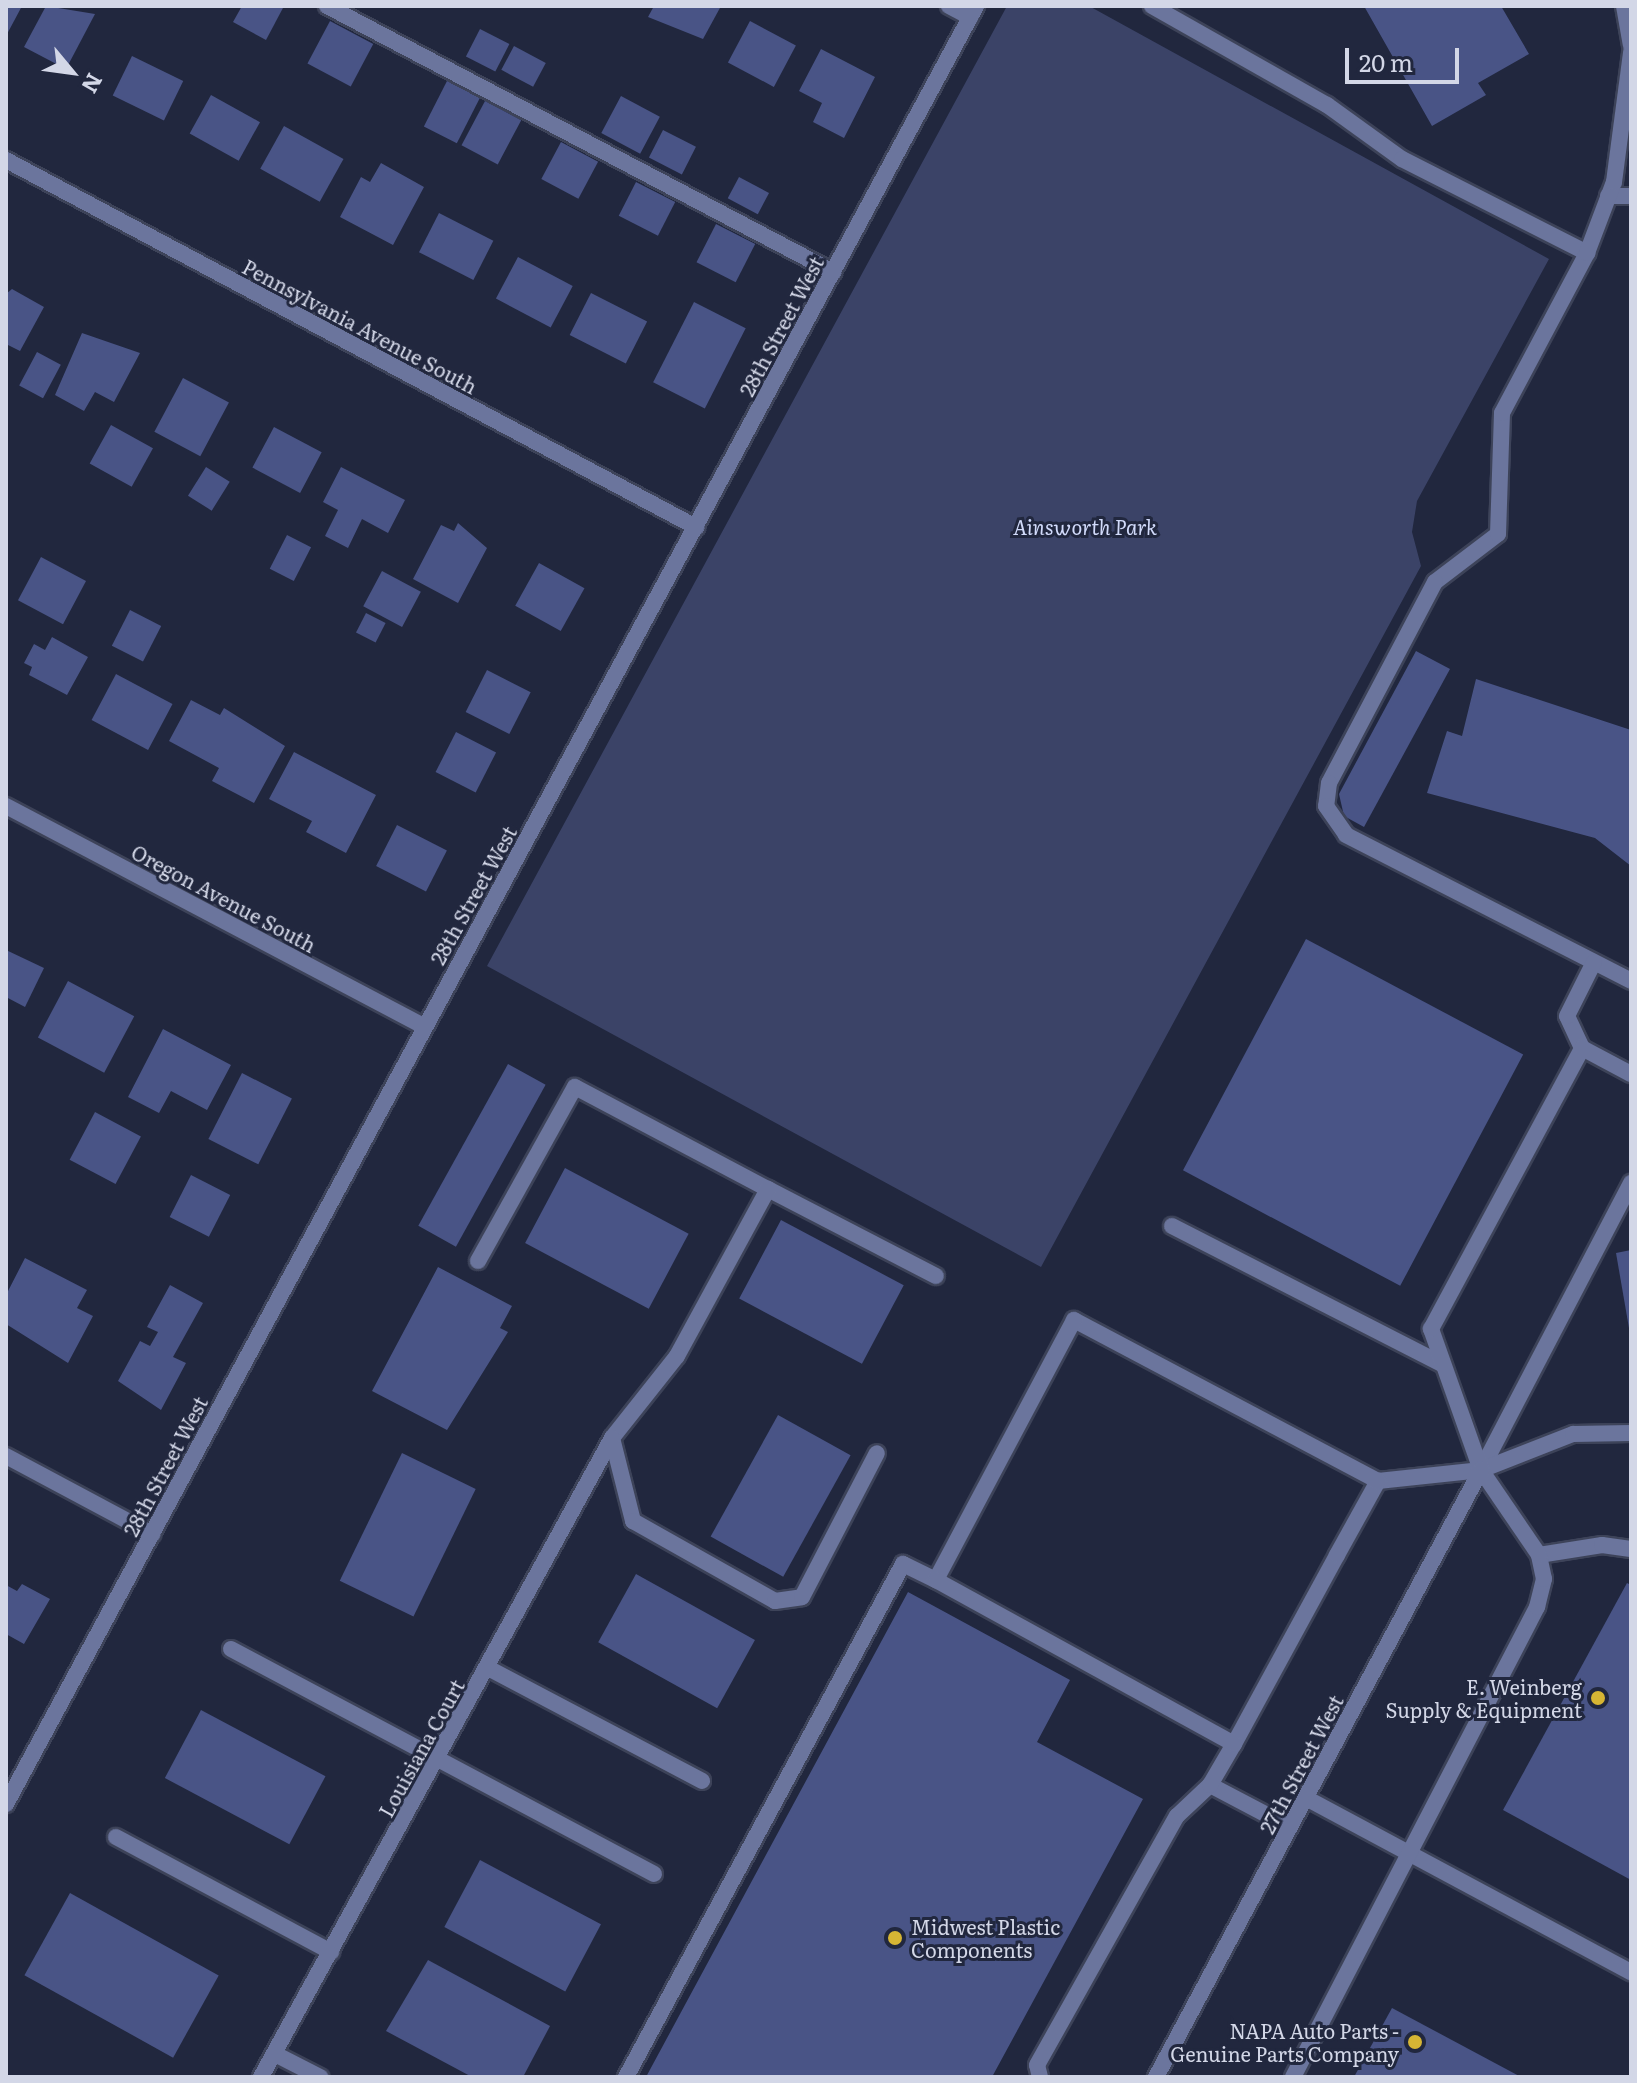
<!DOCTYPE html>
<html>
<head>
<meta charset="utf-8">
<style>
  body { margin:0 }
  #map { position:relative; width:1637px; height:2083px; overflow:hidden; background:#21273e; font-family:Literata,serif }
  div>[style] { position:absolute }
  .green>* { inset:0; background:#3b4367 }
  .building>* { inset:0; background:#495486; transform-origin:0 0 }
  .roads { filter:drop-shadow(2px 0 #3d4359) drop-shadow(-2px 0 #3d4359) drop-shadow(0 2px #3d4359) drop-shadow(0 -2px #3d4359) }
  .service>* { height:16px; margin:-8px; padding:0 8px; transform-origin:8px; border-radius:8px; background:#6b759d }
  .minor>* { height:16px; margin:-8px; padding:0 8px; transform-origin:8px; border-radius:8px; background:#6b759d }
  .tertiary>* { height:16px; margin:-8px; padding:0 8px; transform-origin:8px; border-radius:8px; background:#6b759d }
  .dots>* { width:22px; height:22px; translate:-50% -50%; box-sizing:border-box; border:4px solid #21273e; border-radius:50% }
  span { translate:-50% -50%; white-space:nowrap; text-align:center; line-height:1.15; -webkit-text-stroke:6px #21273e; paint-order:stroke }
  .street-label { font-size:20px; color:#d3d7e7 }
  .park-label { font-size:20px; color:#d2dbfb; font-style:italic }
  .poi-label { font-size:20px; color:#d3d7e7 }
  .right { translate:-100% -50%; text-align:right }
  .left { translate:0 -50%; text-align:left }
  .frame { position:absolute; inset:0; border:8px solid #d3d7e7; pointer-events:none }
  .north { position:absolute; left:32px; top:32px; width:80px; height:80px; -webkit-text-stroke:6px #21273e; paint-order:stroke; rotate:119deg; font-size:22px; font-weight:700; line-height:32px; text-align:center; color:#d3d7e7 }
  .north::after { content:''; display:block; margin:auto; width:28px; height:36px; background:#d3d7e7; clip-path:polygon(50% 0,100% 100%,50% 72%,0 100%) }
  .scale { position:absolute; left:1345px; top:48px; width:114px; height:36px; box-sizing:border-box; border:4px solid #d3d7e7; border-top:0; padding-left:10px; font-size:24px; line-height:28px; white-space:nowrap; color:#d3d7e7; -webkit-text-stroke:6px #21273e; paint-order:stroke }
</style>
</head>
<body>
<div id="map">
  <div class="green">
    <i style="clip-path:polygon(1007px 6px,1089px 6px,1549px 259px,1417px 501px,1412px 532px,1421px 566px,1041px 1267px,487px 966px)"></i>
  </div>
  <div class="building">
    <i style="clip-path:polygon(6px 6px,22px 6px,6px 36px)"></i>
    <i style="clip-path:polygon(46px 6px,95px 14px,66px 69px,24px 47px)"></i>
    <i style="clip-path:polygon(242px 6px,284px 6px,266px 40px,233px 22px)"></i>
    <i style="clip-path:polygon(654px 6px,721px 6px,703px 39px,648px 17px)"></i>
    <i style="clip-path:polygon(1364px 6px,1501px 6px,1529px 54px,1478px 83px,1486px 95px,1432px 126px)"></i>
    <i style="left:330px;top:21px;width:49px;height:48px;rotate:28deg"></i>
    <i style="left:750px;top:21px;width:52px;height:47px;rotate:28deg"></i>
    <i style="left:480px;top:29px;width:33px;height:31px;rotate:27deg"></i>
    <i style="left:514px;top:46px;width:36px;height:27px;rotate:28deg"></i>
    <i style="clip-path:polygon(821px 49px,875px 77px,844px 138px,813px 122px,822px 103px,799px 91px)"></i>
    <i style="left:132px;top:56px;width:57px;height:44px;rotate:26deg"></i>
    <i style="left:447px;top:81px;width:37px;height:51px;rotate:27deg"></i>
    <i style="left:211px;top:95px;width:56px;height:44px;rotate:29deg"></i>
    <i style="left:621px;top:96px;width:44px;height:42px;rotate:28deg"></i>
    <i style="left:485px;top:101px;width:41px;height:50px;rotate:28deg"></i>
    <i style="left:284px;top:126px;width:68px;height:49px;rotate:29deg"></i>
    <i style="left:663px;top:130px;width:37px;height:31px;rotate:27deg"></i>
    <i style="left:561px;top:142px;width:42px;height:42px;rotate:28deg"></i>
    <i style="clip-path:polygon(381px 163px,424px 187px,393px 245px,340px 217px,361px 177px,370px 182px)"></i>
    <i style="left:739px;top:177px;width:34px;height:24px;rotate:28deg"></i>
    <i style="left:636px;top:182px;width:44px;height:38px;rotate:27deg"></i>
    <i style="left:439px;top:213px;width:61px;height:44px;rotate:27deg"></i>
    <i style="left:716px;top:224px;width:44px;height:43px;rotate:27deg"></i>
    <i style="left:518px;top:257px;width:62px;height:47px;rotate:28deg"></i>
    <i style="clip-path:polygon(12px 289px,44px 307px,20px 351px,6px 344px,6px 294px)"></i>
    <i style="left:591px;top:293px;width:63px;height:47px;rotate:27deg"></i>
    <i style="left:694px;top:302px;width:58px;height:90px;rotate:27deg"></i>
    <i style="clip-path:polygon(82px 333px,140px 353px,114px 402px,95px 392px,84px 411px,55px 395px)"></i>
    <i style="left:37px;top:352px;width:27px;height:38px;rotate:28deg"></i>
    <i style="left:183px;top:378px;width:52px;height:61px;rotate:28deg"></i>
    <i style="left:111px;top:425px;width:48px;height:44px;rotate:29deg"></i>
    <i style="left:274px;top:427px;width:54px;height:46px;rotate:28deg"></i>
    <i style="left:206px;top:467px;width:28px;height:34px;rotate:32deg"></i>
    <i style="clip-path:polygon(341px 467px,405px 500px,388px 533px,362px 519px,348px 548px,325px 536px,338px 510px,323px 502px)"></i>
    <i style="clip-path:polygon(458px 523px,487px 548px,458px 603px,413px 579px,441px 525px,454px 531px)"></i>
    <i style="left:287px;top:535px;width:27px;height:38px;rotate:27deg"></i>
    <i style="left:41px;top:557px;width:51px;height:49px;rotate:28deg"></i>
    <i style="left:539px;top:563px;width:52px;height:49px;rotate:29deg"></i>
    <i style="left:382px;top:571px;width:44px;height:40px;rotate:28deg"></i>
    <i style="left:130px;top:610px;width:35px;height:40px;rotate:27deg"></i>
    <i style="left:366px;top:613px;width:22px;height:22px;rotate:27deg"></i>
    <i style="clip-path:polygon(52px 637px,88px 657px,67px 695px,29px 675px,32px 667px,24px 663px,34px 644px,45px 650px)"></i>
    <i style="clip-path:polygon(1416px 651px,1450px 669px,1364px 827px,1344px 816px,1339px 794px)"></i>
    <i style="left:487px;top:670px;width:49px;height:47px;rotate:27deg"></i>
    <i style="left:116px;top:674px;width:64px;height:52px;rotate:28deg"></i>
    <i style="clip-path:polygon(1476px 679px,1631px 730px,1631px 866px,1595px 838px,1427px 793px,1447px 731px,1462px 736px)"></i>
    <i style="clip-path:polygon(191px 700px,220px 715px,224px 708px,285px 746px,254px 803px,212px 781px,219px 768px,169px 741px)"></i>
    <i style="left:456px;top:732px;width:45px;height:45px;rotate:27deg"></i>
    <i style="clip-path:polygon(294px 752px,376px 795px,346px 853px,306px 832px,312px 821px,269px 799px)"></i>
    <i style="left:397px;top:825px;width:56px;height:46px;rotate:27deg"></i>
    <i style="left:1306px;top:939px;width:246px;height:262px;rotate:28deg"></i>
    <i style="clip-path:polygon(6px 950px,44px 968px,25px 1007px,6px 997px)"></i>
    <i style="left:68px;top:981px;width:75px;height:64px;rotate:28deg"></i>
    <i style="clip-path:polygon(163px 1029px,231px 1065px,207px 1110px,171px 1091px,159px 1113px,128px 1097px)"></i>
    <i style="left:508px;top:1064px;width:43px;height:185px;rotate:29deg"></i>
    <i style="left:242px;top:1073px;width:56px;height:74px;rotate:27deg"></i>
    <i style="left:95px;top:1112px;width:52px;height:54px;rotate:28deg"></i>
    <i style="left:565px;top:1168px;width:140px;height:85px;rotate:28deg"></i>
    <i style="left:191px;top:1175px;width:44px;height:47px;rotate:27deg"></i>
    <i style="left:781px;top:1220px;width:139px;height:89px;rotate:28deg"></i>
    <i style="clip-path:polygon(1631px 1250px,1631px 1328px,1629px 1328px,1616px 1253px)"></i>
    <i style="clip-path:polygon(25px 1258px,87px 1290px,77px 1308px,93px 1316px,68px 1363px,6px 1324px,6px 1295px)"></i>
    <i style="clip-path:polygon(438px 1267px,512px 1306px,500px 1328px,508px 1332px,447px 1430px,372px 1391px)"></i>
    <i style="clip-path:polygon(170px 1285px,203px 1303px,173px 1357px,186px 1363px,161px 1410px,118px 1381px,140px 1341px,150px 1346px,158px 1332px,147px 1327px)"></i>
    <i style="left:778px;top:1415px;width:83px;height:139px;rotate:29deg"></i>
    <i style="left:402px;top:1453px;width:82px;height:142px;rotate:26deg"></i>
    <i style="left:636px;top:1574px;width:136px;height:78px;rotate:29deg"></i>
    <i style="clip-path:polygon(1627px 1583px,1631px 1585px,1631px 1880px,1503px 1810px)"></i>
    <i style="clip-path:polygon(22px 1584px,50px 1599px,24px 1644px,6px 1634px,6px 1585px,17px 1591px)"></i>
    <i style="clip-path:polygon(908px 1592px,1070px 1680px,1037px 1742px,1143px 1799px,992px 2077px,646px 2077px)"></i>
    <i style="left:201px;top:1710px;width:141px;height:77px;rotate:28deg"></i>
    <i style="left:480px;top:1860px;width:137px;height:76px;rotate:28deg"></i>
    <i style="left:70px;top:1893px;width:170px;height:94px;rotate:29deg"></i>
    <i style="clip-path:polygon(428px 1960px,550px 2026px,523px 2077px,472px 2077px,386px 2031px)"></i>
    <i style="clip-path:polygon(1392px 2008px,1521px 2077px,1354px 2077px)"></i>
  </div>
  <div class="roads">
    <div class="service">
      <i style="left:327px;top:6px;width:572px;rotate:27.73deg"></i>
      <i style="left:1152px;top:6px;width:201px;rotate:29.5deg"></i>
      <i style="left:1327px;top:105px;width:92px;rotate:35.8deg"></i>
      <i style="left:1402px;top:159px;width:208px;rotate:26.9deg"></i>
      <i style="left:1608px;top:196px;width:23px"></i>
      <i style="left:1498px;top:534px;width:79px;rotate:142.7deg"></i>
      <i style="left:1435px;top:582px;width:227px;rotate:117.8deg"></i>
      <i style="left:1329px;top:783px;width:23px;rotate:97deg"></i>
      <i style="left:1326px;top:806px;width:35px;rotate:55deg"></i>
      <i style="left:1346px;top:835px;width:320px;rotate:27.1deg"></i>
      <i style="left:1582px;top:1048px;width:35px;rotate:-115deg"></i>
      <i style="left:1567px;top:1016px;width:60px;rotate:-63.4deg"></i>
      <i style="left:768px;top:1189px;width:189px;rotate:27.4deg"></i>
      <i style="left:1172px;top:1226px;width:303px;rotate:27.1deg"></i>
      <i style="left:478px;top:1261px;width:199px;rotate:-60.9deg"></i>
      <i style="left:575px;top:1087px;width:218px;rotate:27.9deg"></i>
      <i style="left:768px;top:1189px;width:190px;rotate:118.6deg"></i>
      <i style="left:677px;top:1356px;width:105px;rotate:128.4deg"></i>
      <i style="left:612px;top:1438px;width:86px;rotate:75.8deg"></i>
      <i style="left:633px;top:1521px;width:163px;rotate:29.4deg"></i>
      <i style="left:775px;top:1601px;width:27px;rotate:-8deg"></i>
      <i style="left:802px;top:1597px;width:162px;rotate:-62.5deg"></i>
      <i style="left:1481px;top:1470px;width:324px;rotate:-62.4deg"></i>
      <i style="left:1378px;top:1481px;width:104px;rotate:-6.1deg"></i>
      <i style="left:1481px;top:1470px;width:99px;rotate:-21.4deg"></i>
      <i style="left:1573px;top:1434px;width:58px;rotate:-1deg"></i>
      <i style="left:1539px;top:1555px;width:64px;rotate:-9deg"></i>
      <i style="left:1602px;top:1545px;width:29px;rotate:8deg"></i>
      <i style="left:231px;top:1649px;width:479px;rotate:28deg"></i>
      <i style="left:488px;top:1668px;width:242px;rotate:27.8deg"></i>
      <i style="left:1210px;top:1785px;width:90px;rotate:27.7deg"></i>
      <i style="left:1306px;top:1798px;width:369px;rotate:28.2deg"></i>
      <i style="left:116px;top:1837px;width:244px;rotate:28.1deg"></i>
      <i style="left:275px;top:2054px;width:51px;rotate:27.1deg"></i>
      <i style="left:626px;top:2077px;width:583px;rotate:-61.63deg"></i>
      <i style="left:903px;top:1564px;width:37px;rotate:26deg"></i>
      <i style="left:1040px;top:2077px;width:12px;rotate:-104deg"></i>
      <i style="left:1037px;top:2065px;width:286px;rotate:-60.7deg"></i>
      <i style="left:1177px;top:1816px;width:45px;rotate:-43.2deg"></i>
      <i style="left:1210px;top:1785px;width:48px;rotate:-59.7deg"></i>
      <i style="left:1234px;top:1744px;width:215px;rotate:-61.4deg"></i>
      <i style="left:1337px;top:1555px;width:85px;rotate:-61deg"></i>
      <i style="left:1378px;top:1481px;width:344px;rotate:-152.1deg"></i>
      <i style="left:1074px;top:1320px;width:294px;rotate:118deg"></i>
      <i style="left:936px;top:1580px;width:340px;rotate:28.8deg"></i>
      <i style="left:1293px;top:2077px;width:530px;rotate:-62.56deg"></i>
      <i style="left:1537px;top:1607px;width:29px;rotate:-76deg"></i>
      <i style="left:1544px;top:1579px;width:25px;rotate:-102deg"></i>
      <i style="left:1539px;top:1555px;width:103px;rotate:-124.3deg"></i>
      <i style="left:1481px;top:1470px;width:150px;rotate:-109.5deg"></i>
      <i style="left:1431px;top:1329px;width:319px;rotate:-61.7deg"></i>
      <i style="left:1582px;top:1048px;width:55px;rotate:28deg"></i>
    </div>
    <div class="minor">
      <i style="left:949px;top:6px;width:24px;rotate:28deg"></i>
      <i style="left:1624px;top:6px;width:39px;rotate:80deg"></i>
      <i style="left:6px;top:160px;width:782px;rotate:28.01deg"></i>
      <i style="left:1498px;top:534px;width:121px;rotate:-88.1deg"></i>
      <i style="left:1502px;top:413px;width:181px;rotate:-62deg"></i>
      <i style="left:1587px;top:253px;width:76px;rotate:-69.2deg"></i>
      <i style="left:1614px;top:182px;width:131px;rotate:-82.5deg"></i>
      <i style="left:6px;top:806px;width:472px;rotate:27.8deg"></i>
      <i style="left:6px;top:1456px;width:166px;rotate:28.1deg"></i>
      <i style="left:261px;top:2077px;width:729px;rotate:-61.22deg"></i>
      <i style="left:1156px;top:2077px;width:689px;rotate:-61.83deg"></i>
    </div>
    <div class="tertiary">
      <i style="left:6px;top:1804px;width:2043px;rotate:-61.65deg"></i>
    </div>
  </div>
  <div class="dots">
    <i style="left:1598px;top:1698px;background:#d6b534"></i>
    <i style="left:895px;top:1938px;background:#d6b534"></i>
    <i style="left:1415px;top:2042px;background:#d6b534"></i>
  </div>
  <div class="street-label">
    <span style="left:360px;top:326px;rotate:28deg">Pennsylvania Avenue South</span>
    <span style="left:781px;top:326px;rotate:-62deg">28th Street West</span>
    <span style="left:473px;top:895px;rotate:-61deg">28th Street West</span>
    <span style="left:224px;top:898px;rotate:28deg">Oregon Avenue South</span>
    <span style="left:165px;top:1466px;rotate:-62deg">28th Street West</span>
    <span style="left:421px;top:1748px;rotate:-61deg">Louisiana Court</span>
    <span style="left:1301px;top:1764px;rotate:-62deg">27th Street West</span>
  </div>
  <div class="park-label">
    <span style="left:1085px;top:526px">Ainsworth Park</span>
  </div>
  <div class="poi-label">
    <span class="right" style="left:1582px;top:1698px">E. Weinberg<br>Supply &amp; Equipment</span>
    <span class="left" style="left:911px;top:1938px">Midwest Plastic<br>Components</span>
    <span class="right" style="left:1399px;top:2042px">NAPA Auto Parts -<br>Genuine Parts Company</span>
  </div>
  <div class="frame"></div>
  <div class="north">N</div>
  <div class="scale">20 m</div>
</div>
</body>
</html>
